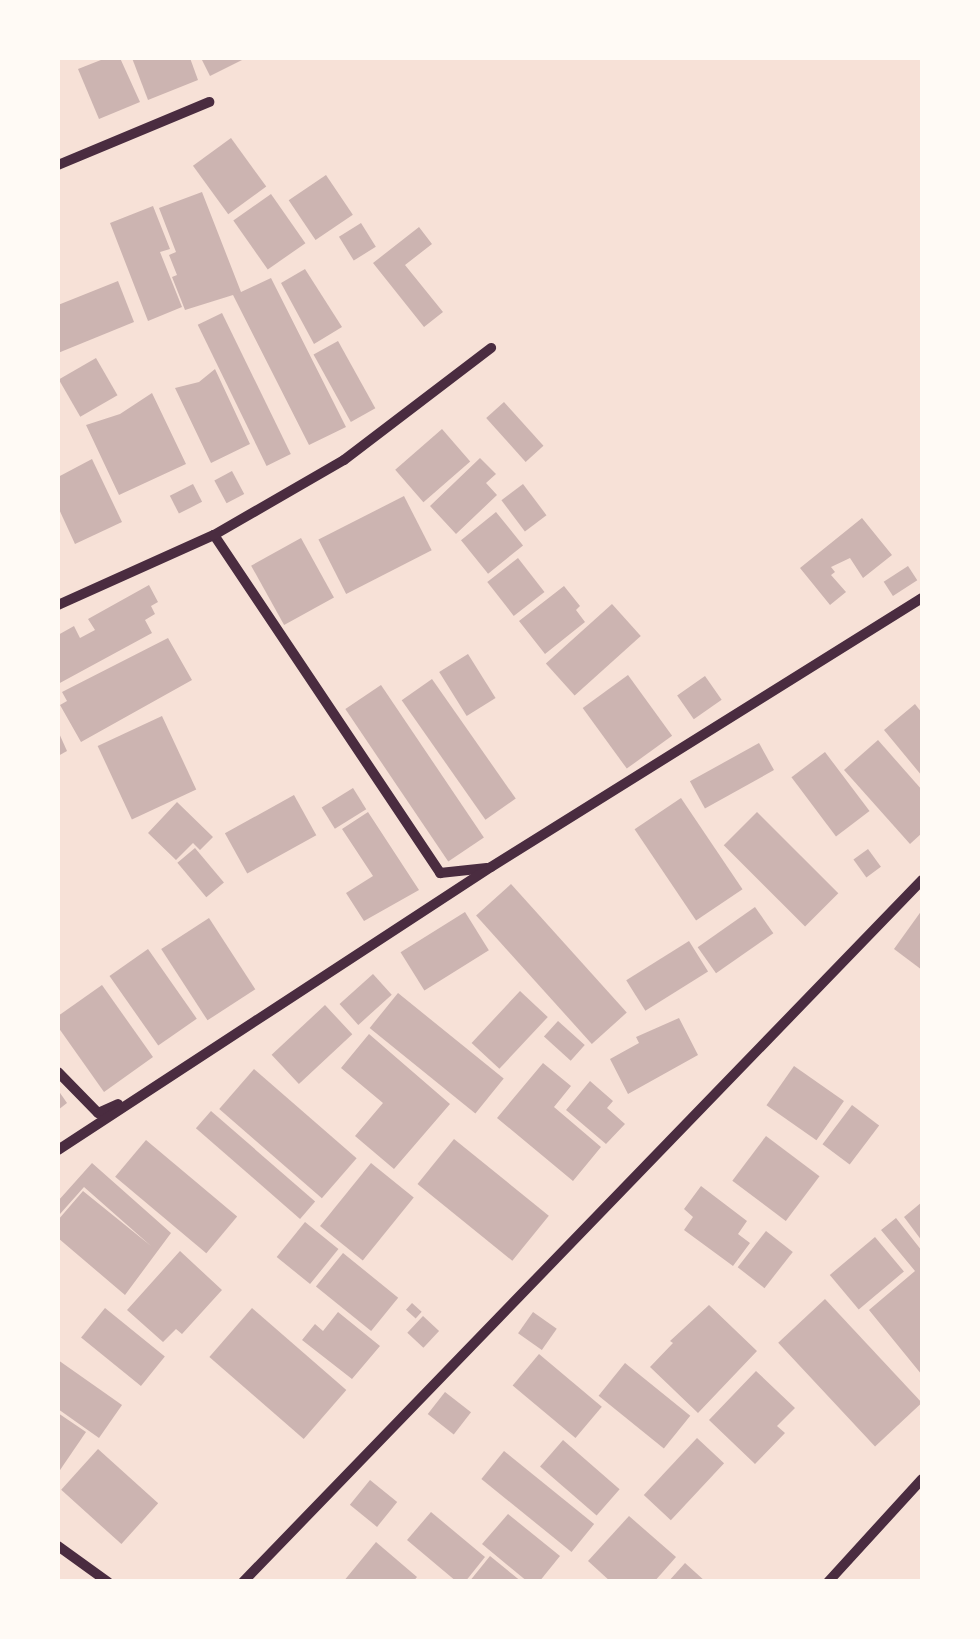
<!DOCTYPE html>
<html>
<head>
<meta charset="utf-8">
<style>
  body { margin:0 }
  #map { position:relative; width:980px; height:1639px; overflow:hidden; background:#f7e1d7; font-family:"Space Grotesk",sans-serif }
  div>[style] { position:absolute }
  .building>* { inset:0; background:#ccb4b1; transform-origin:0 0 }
  .minor>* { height:10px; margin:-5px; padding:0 5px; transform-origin:5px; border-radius:5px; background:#4a2c40 }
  span { translate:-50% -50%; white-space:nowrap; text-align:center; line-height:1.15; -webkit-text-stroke:9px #fffaf5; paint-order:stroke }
  .frame { position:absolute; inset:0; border:60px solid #fffaf5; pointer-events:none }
</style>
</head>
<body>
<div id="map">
  <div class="building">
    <i style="clip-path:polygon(106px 58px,120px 58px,140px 102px,99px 119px,78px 69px)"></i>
    <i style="clip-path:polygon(132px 58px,190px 58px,198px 80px,148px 100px)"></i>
    <i style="clip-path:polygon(201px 58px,246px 58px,210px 76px)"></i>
    <i style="left:231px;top:138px;width:60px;height:47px;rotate:54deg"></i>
    <i style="left:326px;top:175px;width:48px;height:45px;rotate:56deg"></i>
    <i style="clip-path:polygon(202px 192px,241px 292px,271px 278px,346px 427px,309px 445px,233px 295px,185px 310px,172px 277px,177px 275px,169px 255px,176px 252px,159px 208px)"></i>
    <i style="left:271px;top:194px;width:60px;height:46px;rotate:55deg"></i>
    <i style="clip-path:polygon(153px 206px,170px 249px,160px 252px,182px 307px,148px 321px,110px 223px)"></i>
    <i style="left:361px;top:223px;width:28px;height:26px;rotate:58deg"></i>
    <i style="clip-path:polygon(419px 227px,432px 244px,405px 265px,443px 312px,424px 327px,373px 263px)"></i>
    <i style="clip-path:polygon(305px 269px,342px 327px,314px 344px,281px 283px)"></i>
    <i style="clip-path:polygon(118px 281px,134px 322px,58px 353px,58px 305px)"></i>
    <i style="left:222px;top:313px;width:157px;height:27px;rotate:64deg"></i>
    <i style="left:338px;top:341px;width:77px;height:28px;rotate:61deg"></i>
    <i style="left:96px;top:358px;width:43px;height:43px;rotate:60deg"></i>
    <i style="clip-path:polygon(215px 369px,250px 444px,211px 463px,175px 388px,199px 382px)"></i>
    <i style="clip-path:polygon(152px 393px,186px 464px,119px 495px,86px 425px,120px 414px)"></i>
    <i style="left:504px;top:402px;width:59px;height:24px;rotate:48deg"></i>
    <i style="left:442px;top:429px;width:43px;height:62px;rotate:49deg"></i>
    <i style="clip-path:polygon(480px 458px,496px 474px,486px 483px,497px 495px,456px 534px,430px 506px)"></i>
    <i style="clip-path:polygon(92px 459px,122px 522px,75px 544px,58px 507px,58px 477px)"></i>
    <i style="left:232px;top:471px;width:26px;height:20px;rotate:62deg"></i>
    <i style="left:193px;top:484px;width:20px;height:26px;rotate:63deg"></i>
    <i style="left:523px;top:484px;width:39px;height:27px;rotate:53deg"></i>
    <i style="left:404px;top:496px;width:61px;height:96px;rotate:63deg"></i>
    <i style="left:496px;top:512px;width:43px;height:45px;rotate:51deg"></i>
    <i style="clip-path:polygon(862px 518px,892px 555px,863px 578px,850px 558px,831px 567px,835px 572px,831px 575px,846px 592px,830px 605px,800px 568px)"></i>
    <i style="left:301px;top:538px;width:68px;height:57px;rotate:61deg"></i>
    <i style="left:518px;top:558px;width:43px;height:39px;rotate:52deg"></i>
    <i style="left:908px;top:566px;width:17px;height:29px;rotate:57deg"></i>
    <i style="clip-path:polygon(149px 585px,158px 602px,151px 606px,155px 614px,145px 620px,152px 633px,58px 684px,58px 635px,74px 626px,80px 638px,95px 630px,88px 619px)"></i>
    <i style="clip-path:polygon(564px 586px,580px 606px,576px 610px,585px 622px,545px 654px,519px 621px)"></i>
    <i style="left:612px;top:604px;width:43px;height:89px;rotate:48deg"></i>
    <i style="clip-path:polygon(168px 638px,192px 680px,81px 742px,60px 705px,67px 701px,62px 692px)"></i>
    <i style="left:468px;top:654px;width:52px;height:34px;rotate:58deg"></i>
    <i style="left:628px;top:675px;width:75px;height:56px;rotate:54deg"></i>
    <i style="left:705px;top:676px;width:29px;height:34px;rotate:55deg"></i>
    <i style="left:432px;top:679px;width:146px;height:37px;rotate:55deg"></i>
    <i style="left:381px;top:685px;width:184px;height:43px;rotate:56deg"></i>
    <i style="clip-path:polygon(915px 704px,922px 713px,922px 776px,884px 730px)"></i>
    <i style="left:162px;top:716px;width:81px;height:71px;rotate:65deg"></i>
    <i style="clip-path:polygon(58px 731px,67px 751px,58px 756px)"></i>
    <i style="clip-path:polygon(878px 740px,922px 790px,922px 833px,910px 844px,844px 770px)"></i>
    <i style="left:759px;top:743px;width:31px;height:79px;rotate:61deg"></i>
    <i style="left:825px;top:752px;width:74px;height:42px;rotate:53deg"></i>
    <i style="left:353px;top:788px;width:25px;height:37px;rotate:58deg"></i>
    <i style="left:294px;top:795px;width:46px;height:79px;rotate:61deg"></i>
    <i style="left:681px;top:798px;width:110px;height:56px;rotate:56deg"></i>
    <i style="clip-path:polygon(177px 802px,213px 837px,200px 850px,193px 843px,176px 860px,148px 833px)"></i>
    <i style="clip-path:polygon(368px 812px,419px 890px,364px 921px,346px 893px,373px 876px,342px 829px)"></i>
    <i style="left:757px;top:812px;width:115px;height:47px;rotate:45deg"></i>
    <i style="left:195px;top:848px;width:45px;height:23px;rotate:50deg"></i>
    <i style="left:868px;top:849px;width:22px;height:18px;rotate:54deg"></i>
    <i style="left:511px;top:884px;width:173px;height:47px;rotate:48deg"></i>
    <i style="left:755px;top:907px;width:32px;height:70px;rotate:55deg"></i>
    <i style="clip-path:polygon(922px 910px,922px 970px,894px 949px)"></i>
    <i style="left:465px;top:912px;width:45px;height:76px;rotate:58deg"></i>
    <i style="left:209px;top:918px;width:85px;height:57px;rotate:57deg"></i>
    <i style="left:689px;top:941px;width:36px;height:74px;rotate:58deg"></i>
    <i style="left:148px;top:949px;width:85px;height:47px;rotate:55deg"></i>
    <i style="left:373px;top:974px;width:28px;height:45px;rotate:48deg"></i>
    <i style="clip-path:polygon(102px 985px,153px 1057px,104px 1092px,58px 1027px,58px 1016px)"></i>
    <i style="left:520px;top:991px;width:38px;height:71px;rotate:43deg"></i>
    <i style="left:398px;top:993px;width:136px;height:45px;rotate:39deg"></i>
    <i style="left:325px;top:1005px;width:40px;height:73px;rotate:47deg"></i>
    <i style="clip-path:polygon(679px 1018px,698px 1055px,628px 1094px,610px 1059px,639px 1043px,636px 1037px)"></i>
    <i style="left:558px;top:1021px;width:36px;height:21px;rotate:42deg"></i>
    <i style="clip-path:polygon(369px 1034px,450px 1104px,394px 1169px,355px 1136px,383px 1103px,341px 1068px)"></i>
    <i style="clip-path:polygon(543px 1063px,571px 1086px,554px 1107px,601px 1147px,573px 1181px,497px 1118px)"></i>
    <i style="left:794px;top:1066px;width:61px;height:48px;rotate:35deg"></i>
    <i style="left:254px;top:1069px;width:136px;height:53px;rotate:41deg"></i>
    <i style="clip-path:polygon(590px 1081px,613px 1101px,607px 1108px,625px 1124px,606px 1144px,566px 1110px)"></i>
    <i style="clip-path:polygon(58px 1090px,67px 1103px,58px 1110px)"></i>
    <i style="left:852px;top:1105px;width:34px;height:49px;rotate:37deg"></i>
    <i style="left:211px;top:1111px;width:138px;height:23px;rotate:41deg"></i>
    <i style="left:766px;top:1136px;width:67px;height:56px;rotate:37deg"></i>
    <i style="left:454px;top:1139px;width:122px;height:58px;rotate:39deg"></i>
    <i style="left:146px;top:1140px;width:119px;height:48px;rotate:40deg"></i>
    <i style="clip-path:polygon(92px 1163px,171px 1233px,125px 1295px,58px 1238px,58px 1220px,83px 1191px,151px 1246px,84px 1187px,60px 1214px,58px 1211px,58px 1201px)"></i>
    <i style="left:371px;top:1163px;width:55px;height:81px;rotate:39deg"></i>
    <i style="clip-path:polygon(701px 1186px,747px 1221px,738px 1234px,750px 1243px,733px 1266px,684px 1230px,693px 1217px,684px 1209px)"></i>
    <i style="clip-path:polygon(922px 1202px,922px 1241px,904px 1217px)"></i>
    <i style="clip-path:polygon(896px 1218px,922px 1251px,922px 1375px,869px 1310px,915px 1271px,881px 1230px)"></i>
    <i style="left:305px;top:1222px;width:43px;height:45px;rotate:39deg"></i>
    <i style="left:766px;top:1231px;width:34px;height:46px;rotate:38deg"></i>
    <i style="left:875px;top:1237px;width:45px;height:59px;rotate:50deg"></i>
    <i style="clip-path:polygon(180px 1251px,222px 1290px,182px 1334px,176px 1329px,163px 1342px,127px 1310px)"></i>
    <i style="left:343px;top:1253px;width:71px;height:43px;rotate:39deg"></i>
    <i style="left:825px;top:1299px;width:142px;height:64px;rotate:47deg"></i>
    <i style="left:412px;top:1303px;width:13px;height:9px;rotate:42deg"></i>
    <i style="clip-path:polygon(709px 1305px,757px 1351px,698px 1413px,650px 1367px,673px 1343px,670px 1341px)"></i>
    <i style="left:105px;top:1308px;width:77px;height:38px;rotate:39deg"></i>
    <i style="left:252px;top:1308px;width:125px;height:65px;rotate:41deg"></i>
    <i style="clip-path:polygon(338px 1312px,380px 1346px,352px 1379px,302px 1340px,315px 1324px,323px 1331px)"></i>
    <i style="left:533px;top:1312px;width:29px;height:26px;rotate:35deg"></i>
    <i style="left:423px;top:1316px;width:22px;height:23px;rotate:43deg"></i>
    <i style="left:539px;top:1354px;width:82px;height:41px;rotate:40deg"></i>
    <i style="clip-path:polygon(58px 1360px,122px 1405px,99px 1438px,58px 1409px)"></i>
    <i style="left:625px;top:1363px;width:84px;height:42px;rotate:39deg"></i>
    <i style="clip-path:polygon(756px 1371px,795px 1408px,777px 1426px,785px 1433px,755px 1464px,709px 1420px)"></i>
    <i style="left:445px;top:1392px;width:33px;height:28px;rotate:38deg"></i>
    <i style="clip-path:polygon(58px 1413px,86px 1432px,58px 1473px)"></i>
    <i style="left:697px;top:1438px;width:37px;height:78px;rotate:43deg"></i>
    <i style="left:563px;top:1440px;width:75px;height:35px;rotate:41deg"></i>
    <i style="left:98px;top:1449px;width:81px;height:55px;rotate:42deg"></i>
    <i style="left:504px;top:1451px;width:116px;height:36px;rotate:39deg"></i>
    <i style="left:370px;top:1480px;width:35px;height:32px;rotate:39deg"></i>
    <i style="clip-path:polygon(431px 1512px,485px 1557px,465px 1582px,457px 1582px,407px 1540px)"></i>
    <i style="clip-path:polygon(508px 1514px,560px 1556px,539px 1582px,528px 1582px,482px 1544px)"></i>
    <i style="clip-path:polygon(629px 1516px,676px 1557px,654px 1582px,611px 1582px,588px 1561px)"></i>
    <i style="clip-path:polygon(376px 1542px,417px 1577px,413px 1582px,343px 1582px)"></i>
    <i style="clip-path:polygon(490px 1556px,522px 1582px,469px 1582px)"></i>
    <i style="clip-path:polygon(685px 1563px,706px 1582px,668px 1582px)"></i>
  </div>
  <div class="minor">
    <i style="left:58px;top:165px;width:164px;rotate:-22.6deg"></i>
    <i style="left:214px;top:535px;width:407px;rotate:56.2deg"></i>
    <i style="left:440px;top:873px;width:47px;rotate:-6.1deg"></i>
    <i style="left:58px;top:605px;width:171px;rotate:-24.2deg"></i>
    <i style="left:214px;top:535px;width:150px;rotate:-30deg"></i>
    <i style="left:344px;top:460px;width:185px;rotate:-37.3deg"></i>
    <i style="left:58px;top:1072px;width:57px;rotate:45.7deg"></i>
    <i style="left:98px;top:1113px;width:22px;rotate:-24deg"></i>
    <i style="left:58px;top:1150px;width:517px;rotate:-33.17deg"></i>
    <i style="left:491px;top:867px;width:508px;rotate:-31.97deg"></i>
    <i style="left:58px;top:1546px;width:62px;rotate:35.8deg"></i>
    <i style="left:243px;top:1582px;width:977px;rotate:-45.95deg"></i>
    <i style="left:828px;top:1582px;width:139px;rotate:-47.6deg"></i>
  </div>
  <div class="frame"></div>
</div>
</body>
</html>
